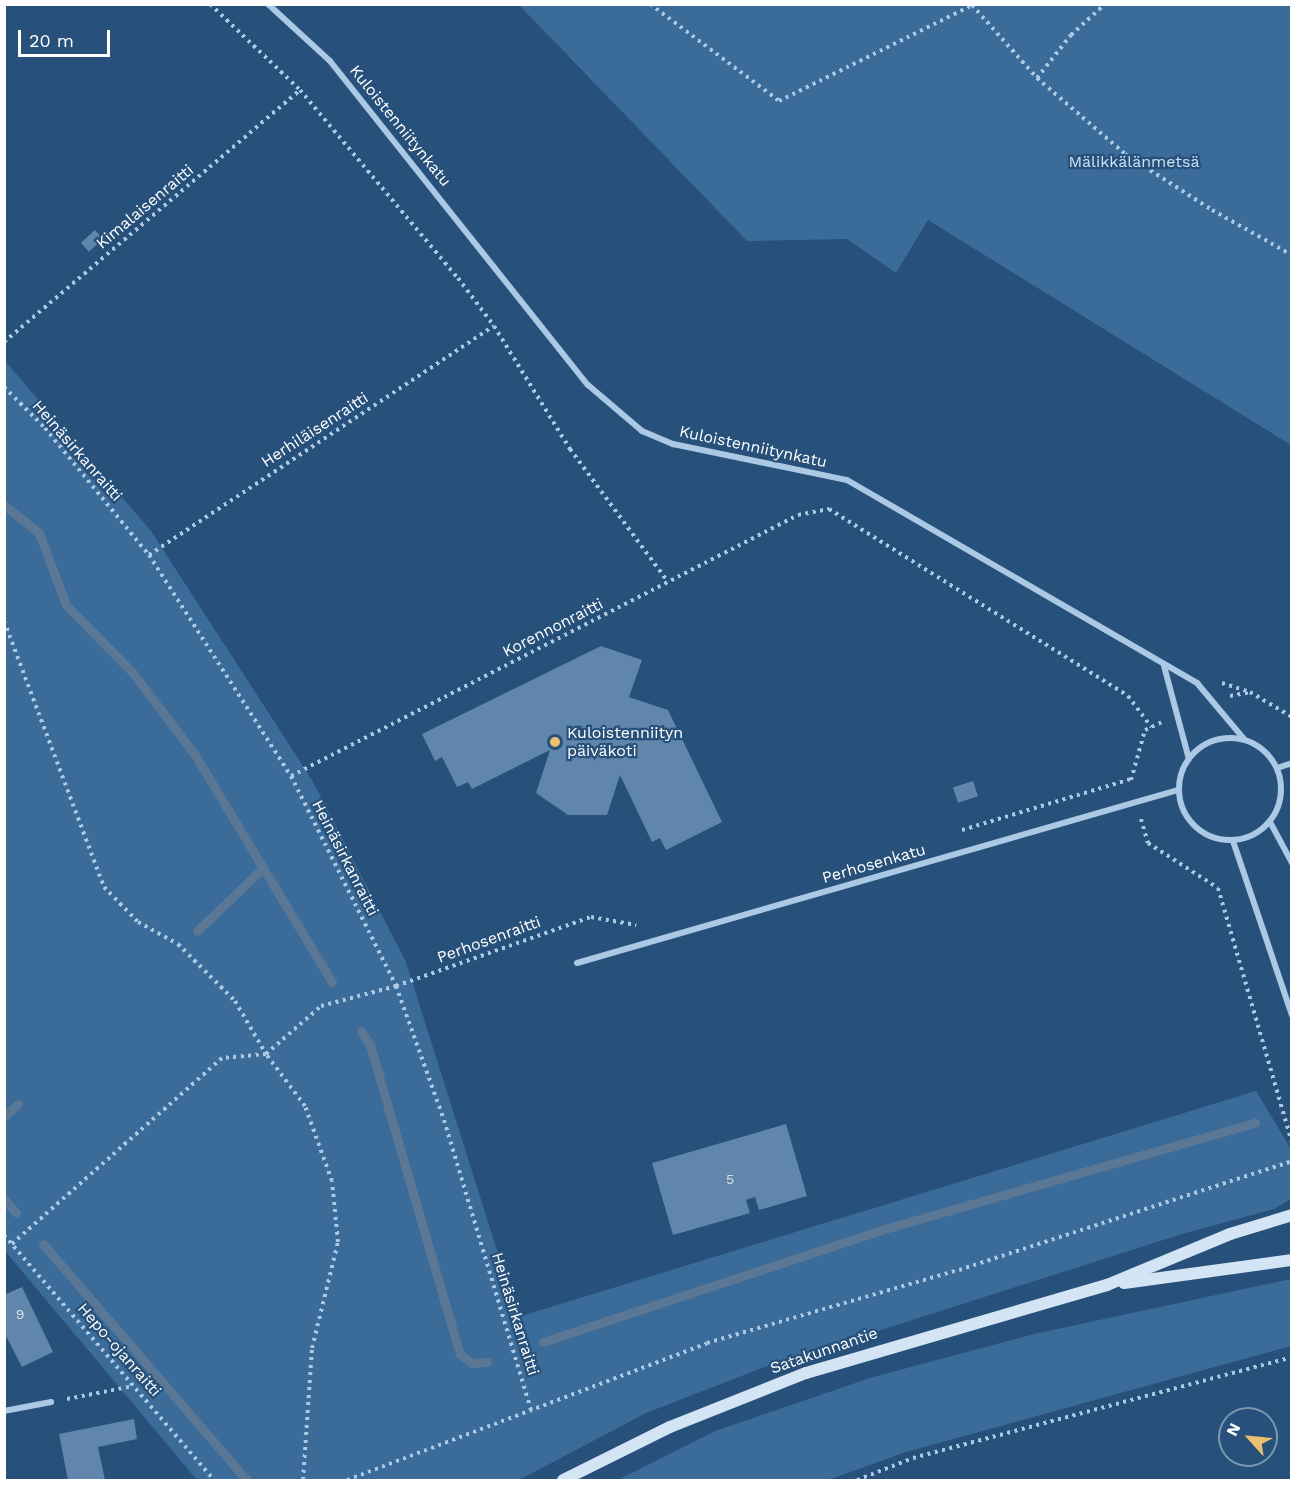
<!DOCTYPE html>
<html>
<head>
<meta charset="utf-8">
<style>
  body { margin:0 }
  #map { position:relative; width:1296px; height:1485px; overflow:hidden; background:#27517a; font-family:"Work Sans",sans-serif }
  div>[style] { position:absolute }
  .green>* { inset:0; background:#3b6b98 }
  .stream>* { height:9px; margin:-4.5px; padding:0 4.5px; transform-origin:4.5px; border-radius:4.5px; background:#5a7896 }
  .building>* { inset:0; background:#6086ac; transform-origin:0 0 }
  .path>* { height:4px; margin-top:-2px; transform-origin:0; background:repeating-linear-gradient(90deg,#abc8e4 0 3px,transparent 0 7.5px) }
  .minor>* { height:6px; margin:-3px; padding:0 3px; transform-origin:3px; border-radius:3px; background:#abc8e4 }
  .minor>.ring { margin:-3px; padding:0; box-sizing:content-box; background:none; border:6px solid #abc8e4; border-radius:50% }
  .secondary>* { height:12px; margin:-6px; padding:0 6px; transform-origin:6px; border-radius:6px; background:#d3e4f4 }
  .dots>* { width:16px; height:16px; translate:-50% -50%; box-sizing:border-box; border:3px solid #27517a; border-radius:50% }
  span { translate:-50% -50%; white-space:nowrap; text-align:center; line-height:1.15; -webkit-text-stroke:4.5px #27517a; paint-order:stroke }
  .number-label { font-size:14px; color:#d7e1ea }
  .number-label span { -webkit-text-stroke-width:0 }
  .street-label { font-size:16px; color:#fff }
  .park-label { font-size:16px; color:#cde1f3 }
  .poi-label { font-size:16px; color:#fff }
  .left { translate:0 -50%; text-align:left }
  .frame { position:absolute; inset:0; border:6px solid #fff; pointer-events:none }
  .north { position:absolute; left:1218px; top:1407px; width:60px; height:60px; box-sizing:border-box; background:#27517a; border:2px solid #7d97af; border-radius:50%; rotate:297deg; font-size:16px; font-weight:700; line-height:24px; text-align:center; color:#fff }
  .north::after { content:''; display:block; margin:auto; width:21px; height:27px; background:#ebc071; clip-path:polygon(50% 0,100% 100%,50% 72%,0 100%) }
  .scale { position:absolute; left:18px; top:30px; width:92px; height:27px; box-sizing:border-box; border:3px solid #fff; border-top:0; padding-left:8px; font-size:18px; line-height:21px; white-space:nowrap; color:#fff; -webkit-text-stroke:4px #27517a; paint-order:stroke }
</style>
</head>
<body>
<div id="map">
  <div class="green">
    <i style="clip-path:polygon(519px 5px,1291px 5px,1291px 445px,928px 220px,896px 273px,847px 239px,747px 241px)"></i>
    <i style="clip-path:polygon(5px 361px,151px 531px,312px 780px,406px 962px,518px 1317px,1256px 1091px,1291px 1149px,1291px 1199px,1274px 1209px,1182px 1234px,762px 1368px,646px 1413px,519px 1480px,197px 1480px,5px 1251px)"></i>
    <i style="clip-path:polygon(1291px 1279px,1291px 1346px,906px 1452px,828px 1480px,618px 1480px,715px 1431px,870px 1378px,1034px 1334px)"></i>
  </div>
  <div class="stream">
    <i style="left:4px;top:505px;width:45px;rotate:38.7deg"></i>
    <i style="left:39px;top:533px;width:77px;rotate:69.4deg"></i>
    <i style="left:66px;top:605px;width:94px;rotate:45.4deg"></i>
    <i style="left:132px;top:672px;width:104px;rotate:52.8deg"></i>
    <i style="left:195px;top:755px;width:265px;rotate:58.9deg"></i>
    <i style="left:197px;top:931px;width:91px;rotate:-43.7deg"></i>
    <i style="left:361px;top:1031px;width:17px;rotate:57deg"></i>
    <i style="left:370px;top:1045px;width:322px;rotate:73.8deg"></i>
    <i style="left:460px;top:1354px;width:15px;rotate:37deg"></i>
    <i style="left:472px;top:1363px;width:15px;rotate:-4deg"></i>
    <i style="left:4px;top:1117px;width:19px;rotate:-43deg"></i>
    <i style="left:4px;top:1199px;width:18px;rotate:49deg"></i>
    <i style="left:43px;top:1244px;width:312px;rotate:49.2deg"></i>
    <i style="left:543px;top:1342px;width:363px;rotate:-18.3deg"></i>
    <i style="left:888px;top:1228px;width:382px;rotate:-16deg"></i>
  </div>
  <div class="building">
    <i style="left:95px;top:230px;width:12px;height:19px;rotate:48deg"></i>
    <i style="clip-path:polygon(601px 646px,642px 660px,629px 697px,668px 710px,722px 822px,666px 850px,660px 838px,652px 842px,620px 775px,607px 815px,568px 815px,536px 793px,550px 750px,472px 789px,468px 782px,457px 787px,442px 757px,435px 761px,422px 734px)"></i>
    <i style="left:973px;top:781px;width:16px;height:21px;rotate:72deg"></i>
    <i style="clip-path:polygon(786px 1124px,807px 1196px,759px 1210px,755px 1197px,746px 1200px,750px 1213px,673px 1235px,652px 1163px)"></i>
    <i style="clip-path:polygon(22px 1287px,53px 1352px,22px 1367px,4px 1332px,4px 1295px)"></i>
    <i style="clip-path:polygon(134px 1419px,137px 1439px,98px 1447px,105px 1480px,68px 1480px,59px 1434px)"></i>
  </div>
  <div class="path">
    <i style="left:210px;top:4px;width:124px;rotate:43.7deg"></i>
    <i style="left:300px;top:90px;width:246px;rotate:50deg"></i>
    <i style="left:458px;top:278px;width:60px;rotate:53.1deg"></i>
    <i style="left:494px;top:326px;width:145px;rotate:58.3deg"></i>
    <i style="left:570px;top:449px;width:165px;rotate:53.6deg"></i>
    <i style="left:650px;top:4px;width:161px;rotate:36.9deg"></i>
    <i style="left:779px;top:101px;width:216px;rotate:-26.4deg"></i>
    <i style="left:972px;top:5px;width:98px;rotate:48.3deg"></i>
    <i style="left:1037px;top:78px;width:116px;rotate:40.8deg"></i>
    <i style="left:1125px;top:154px;width:103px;rotate:32.8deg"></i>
    <i style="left:1212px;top:210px;width:92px;rotate:29.4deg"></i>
    <i style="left:1037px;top:78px;width:55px;rotate:-51.7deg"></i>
    <i style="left:1071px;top:35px;width:46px;rotate:-42.4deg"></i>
    <i style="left:4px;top:342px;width:389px;rotate:-40.4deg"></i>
    <i style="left:4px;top:387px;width:58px;rotate:45deg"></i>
    <i style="left:45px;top:428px;width:164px;rotate:50.7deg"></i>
    <i style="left:149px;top:555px;width:263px;rotate:57.3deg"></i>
    <i style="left:291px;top:776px;width:235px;rotate:63.4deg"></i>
    <i style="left:396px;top:986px;width:142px;rotate:70.3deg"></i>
    <i style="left:444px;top:1120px;width:303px;rotate:73.3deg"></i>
    <i style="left:149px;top:555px;width:414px;rotate:-33.6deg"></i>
    <i style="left:4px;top:621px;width:284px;rotate:69.4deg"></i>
    <i style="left:104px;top:887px;width:49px;rotate:45.8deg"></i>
    <i style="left:138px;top:922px;width:46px;rotate:28.8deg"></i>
    <i style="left:178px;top:944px;width:81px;rotate:45deg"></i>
    <i style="left:235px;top:1001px;width:61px;rotate:59.7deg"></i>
    <i style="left:266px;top:1054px;width:44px;rotate:174.8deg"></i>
    <i style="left:222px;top:1058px;width:281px;rotate:138.5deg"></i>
    <i style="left:1222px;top:683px;width:29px;rotate:18deg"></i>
    <i style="left:1230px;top:696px;width:20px;rotate:-11deg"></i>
    <i style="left:1250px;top:692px;width:49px;rotate:30.8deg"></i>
    <i style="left:291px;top:776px;width:570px;rotate:-27.24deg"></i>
    <i style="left:798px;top:515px;width:32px;rotate:-11deg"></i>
    <i style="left:829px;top:509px;width:353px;rotate:32deg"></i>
    <i style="left:1128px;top:696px;width:39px;rotate:53deg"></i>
    <i style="left:1131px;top:780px;width:52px;rotate:-74.4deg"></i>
    <i style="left:1145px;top:730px;width:19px;rotate:-25deg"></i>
    <i style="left:1141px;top:819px;width:25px;rotate:74deg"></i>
    <i style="left:1148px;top:843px;width:83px;rotate:32.7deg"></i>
    <i style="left:1218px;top:888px;width:266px;rotate:73.8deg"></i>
    <i style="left:962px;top:830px;width:177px;rotate:-16.8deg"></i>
    <i style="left:4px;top:1235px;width:323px;rotate:49.4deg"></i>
    <i style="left:67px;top:1399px;width:67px;rotate:-11.1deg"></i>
    <i style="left:303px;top:1480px;width:132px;rotate:-86.1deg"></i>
    <i style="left:312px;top:1348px;width:109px;rotate:-76.2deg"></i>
    <i style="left:338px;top:1242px;width:61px;rotate:-95.6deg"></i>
    <i style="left:332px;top:1181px;width:80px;rotate:-109.8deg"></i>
    <i style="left:305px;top:1106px;width:65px;rotate:-126.9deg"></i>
    <i style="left:266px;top:1054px;width:73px;rotate:-41.1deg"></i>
    <i style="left:321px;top:1006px;width:78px;rotate:-14.9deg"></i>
    <i style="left:396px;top:986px;width:207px;rotate:-19.5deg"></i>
    <i style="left:591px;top:917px;width:46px;rotate:10.1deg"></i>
    <i style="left:347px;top:1480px;width:385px;rotate:-20.8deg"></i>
    <i style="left:707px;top:1343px;width:262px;rotate:-16.2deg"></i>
    <i style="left:959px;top:1270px;width:350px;rotate:-18.1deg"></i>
    <i style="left:857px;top:1480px;width:60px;rotate:-21.4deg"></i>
    <i style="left:913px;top:1458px;width:392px;rotate:-14.9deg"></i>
  </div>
  <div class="minor">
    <i style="left:268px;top:4px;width:84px;rotate:42.6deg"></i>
    <i style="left:330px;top:61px;width:414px;rotate:51.5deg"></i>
    <i style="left:588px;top:385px;width:71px;rotate:40.4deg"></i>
    <i style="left:642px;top:431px;width:34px;rotate:23deg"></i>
    <i style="left:673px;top:444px;width:178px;rotate:11.7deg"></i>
    <i style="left:847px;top:480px;width:405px;rotate:30.1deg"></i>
    <i style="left:1197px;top:683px;width:73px;rotate:50deg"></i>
    <i style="left:1164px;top:666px;width:96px;rotate:75deg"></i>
    <i class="ring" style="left:1179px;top:738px;width:96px;height:96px"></i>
    <i style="left:1277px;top:768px;width:16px;rotate:-18deg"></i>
    <i style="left:1270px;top:822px;width:47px;rotate:61.8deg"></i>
    <i style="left:1233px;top:841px;width:184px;rotate:71.3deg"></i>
    <i style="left:577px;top:963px;width:625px;rotate:-16.06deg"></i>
    <i style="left:4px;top:1411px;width:48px;rotate:-10.8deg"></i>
  </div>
  <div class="secondary">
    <i style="left:1124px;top:1283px;width:170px;rotate:-7.8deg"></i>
    <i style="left:563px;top:1480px;width:119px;rotate:-26.4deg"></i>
    <i style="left:670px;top:1427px;width:146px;rotate:-21.7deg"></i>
    <i style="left:806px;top:1373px;width:314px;rotate:-16.3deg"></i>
    <i style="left:1107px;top:1285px;width:133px;rotate:-22.5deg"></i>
    <i style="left:1230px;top:1234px;width:65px;rotate:-17deg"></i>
  </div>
  <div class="dots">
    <i style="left:555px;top:742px;background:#ebc071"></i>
  </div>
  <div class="number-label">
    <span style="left:730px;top:1179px">5</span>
    <span style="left:20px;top:1314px">9</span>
  </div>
  <div class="street-label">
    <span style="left:400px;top:126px;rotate:51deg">Kuloistenniitynkatu</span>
    <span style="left:145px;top:207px;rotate:-40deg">Kimalaisenraitti</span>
    <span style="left:315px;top:430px;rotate:-33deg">Herhiläisenraitti</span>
    <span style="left:753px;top:447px;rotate:12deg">Kuloistenniitynkatu</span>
    <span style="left:77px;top:451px;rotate:49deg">Heinäsirkanraitti</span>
    <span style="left:553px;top:628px;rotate:-27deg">Korennonraitti</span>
    <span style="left:345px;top:858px;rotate:63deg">Heinäsirkanraitti</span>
    <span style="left:874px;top:864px;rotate:-16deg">Perhosenkatu</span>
    <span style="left:489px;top:940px;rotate:-20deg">Perhosenraitti</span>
    <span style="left:515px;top:1314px;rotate:73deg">Heinäsirkanraitti</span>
    <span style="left:119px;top:1350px;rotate:49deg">Hepo-ojanraitti</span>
    <span style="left:824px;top:1351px;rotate:-19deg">Satakunnantie</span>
  </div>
  <div class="park-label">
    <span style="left:1134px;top:162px">Mälikkälänmetsä</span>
  </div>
  <div class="poi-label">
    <span class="left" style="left:567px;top:742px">Kuloistenniityn<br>päiväkoti</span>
  </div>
  <div class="frame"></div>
  <div class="north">N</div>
  <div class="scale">20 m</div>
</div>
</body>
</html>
